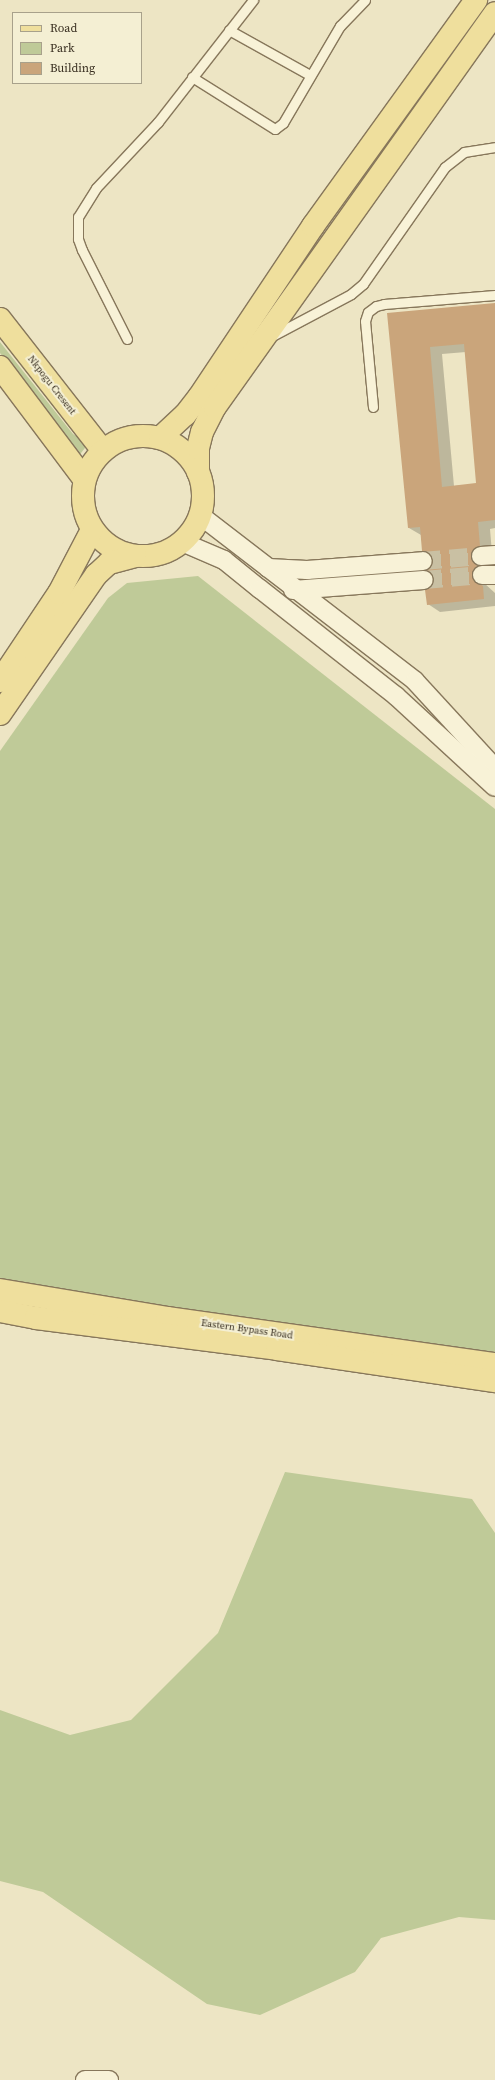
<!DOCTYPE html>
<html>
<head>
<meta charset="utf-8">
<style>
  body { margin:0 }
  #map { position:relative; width:495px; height:2080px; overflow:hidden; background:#ede5c4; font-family:"Source Serif 4",serif }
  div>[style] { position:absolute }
  .green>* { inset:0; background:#bfca98 }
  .shadow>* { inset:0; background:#0003 }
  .building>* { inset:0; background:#caa57b }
  .minor-tunnel>* { height:18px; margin-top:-9px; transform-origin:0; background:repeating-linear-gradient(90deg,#c9c0a3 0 18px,transparent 0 27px) }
  .roads { filter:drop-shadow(1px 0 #87775b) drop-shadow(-1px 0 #87775b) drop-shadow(0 1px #87775b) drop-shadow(0 -1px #87775b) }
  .service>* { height:9px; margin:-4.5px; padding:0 4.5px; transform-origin:4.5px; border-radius:4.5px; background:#f8f2d7 }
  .minor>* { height:18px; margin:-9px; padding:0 9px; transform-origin:9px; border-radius:9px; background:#f8f2d7 }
  .primary>* { height:22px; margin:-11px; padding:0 11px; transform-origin:11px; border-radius:11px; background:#efdf9d }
  .primary>.ring { margin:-11px; padding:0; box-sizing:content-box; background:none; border:22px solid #efdf9d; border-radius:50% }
  span { translate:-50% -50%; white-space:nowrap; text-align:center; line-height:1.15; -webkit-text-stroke:4px #f4efd3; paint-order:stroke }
  .street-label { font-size:10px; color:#372d1f }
  .legend { position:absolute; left:12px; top:12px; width:130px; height:72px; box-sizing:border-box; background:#f4efd3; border:1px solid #a8a18b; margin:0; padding:5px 7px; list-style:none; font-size:12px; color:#372d1f }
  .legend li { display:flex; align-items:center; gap:8px; height:20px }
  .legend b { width:20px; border:1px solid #a8a18b }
</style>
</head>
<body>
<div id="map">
  <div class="green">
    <i style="clip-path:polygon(0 342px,73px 434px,88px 444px,78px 457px,0 353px)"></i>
    <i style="clip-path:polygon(198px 576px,495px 809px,495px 1361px,0 1284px,0 751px,108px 598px,127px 583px)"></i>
    <i style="clip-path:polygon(285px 1472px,472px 1499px,495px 1533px,495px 1920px,459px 1917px,381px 1938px,355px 1972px,260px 2015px,207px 2004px,43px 1892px,0 1881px,0 1710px,70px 1735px,131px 1720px,218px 1633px)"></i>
  </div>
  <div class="shadow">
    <i style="clip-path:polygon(evenodd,495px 304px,495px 528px,490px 529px,492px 553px,484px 559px,484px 583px,495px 593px,495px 606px,440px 612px,428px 604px,436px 579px,434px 560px,423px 550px,421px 535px,409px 528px,388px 314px,495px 304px,466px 352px,477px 484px,454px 486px,442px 354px,466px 352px)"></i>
  </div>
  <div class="building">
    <i style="clip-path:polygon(evenodd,495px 303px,495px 520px,478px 522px,480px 546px,472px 551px,471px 556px,477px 566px,473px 570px,473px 580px,483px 586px,484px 599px,427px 605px,425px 590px,433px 585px,434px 580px,427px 570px,432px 566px,433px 560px,428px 552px,422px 551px,420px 527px,408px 528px,387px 313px,495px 303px,464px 344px,476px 483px,442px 487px,430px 347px,464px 344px)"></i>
  </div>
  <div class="minor-tunnel">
    <i style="left:423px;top:561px;width:58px;rotate:-4.9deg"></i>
    <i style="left:424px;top:580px;width:58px;rotate:-4.9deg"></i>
  </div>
  <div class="roads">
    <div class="service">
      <i style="left:229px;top:30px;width:93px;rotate:29.1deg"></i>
      <i style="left:192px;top:77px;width:98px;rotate:32.1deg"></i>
      <i style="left:275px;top:129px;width:10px;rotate:-37deg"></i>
      <i style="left:283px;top:123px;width:113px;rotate:-59.6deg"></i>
      <i style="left:340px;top:26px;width:36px;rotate:-46deg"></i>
      <i style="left:274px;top:335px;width:87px;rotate:-28deg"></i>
      <i style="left:351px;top:294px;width:16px;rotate:-40deg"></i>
      <i style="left:363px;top:284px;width:143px;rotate:-55deg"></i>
      <i style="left:445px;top:167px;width:24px;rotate:-38deg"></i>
      <i style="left:464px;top:152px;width:31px;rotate:-9deg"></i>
      <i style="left:127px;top:339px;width:100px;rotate:-116.8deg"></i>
      <i style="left:82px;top:250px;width:12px;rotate:-110deg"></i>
      <i style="left:78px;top:239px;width:22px;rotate:-90deg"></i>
      <i style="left:78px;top:217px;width:34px;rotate:-58deg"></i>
      <i style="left:96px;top:188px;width:91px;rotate:-46.8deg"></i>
      <i style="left:158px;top:122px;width:155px;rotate:-52.1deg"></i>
      <i style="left:373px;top:407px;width:86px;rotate:-95.3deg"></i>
      <i style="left:365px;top:321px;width:9px;rotate:-72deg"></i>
      <i style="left:368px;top:312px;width:10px;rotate:-37deg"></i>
      <i style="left:376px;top:306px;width:8px;rotate:-14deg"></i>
      <i style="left:384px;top:304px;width:111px;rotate:-4.6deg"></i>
    </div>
    <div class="minor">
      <i style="left:201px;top:516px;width:270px;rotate:37.6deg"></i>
      <i style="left:415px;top:681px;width:118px;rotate:47.4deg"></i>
      <i style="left:182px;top:542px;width:46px;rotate:23.2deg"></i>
      <i style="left:224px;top:560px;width:46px;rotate:38.9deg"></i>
      <i style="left:260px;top:589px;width:173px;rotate:38.2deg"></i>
      <i style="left:396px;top:696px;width:134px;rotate:42.6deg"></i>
      <i style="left:481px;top:556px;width:14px;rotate:-4deg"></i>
      <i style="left:268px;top:568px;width:39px;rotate:3deg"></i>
      <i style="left:307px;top:570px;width:116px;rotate:-4.4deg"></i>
      <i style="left:482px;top:575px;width:13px"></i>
      <i style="left:293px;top:590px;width:131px;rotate:-4.4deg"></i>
      <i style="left:85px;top:2080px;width:24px"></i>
    </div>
    <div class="primary">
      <i style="left:0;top:319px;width:167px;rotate:52deg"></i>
      <i style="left:0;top:367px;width:140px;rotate:53.1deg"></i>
      <i class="ring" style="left:83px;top:436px;width:98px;height:98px"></i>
      <i style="left:160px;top:438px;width:34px;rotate:-43deg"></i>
      <i style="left:185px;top:415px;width:23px;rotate:-52deg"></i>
      <i style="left:199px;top:397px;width:206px;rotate:-56.3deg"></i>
      <i style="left:313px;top:226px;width:279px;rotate:-54.2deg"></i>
      <i style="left:198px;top:472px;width:24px;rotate:-90deg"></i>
      <i style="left:198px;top:448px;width:16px;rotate:-76deg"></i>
      <i style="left:202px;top:432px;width:28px;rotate:-63deg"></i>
      <i style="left:215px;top:407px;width:483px;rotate:-54.6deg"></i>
      <i style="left:0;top:681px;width:106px;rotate:-56.2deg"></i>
      <i style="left:59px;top:593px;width:71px;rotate:-62.4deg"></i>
      <i style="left:0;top:714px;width:169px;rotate:-55.4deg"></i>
      <i style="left:96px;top:575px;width:18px;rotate:-43deg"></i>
      <i style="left:109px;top:563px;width:27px;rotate:-15deg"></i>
      <i style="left:0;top:1290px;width:169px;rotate:9.5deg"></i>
      <i style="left:167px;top:1318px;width:331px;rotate:8deg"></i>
      <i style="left:0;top:1311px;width:37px;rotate:11deg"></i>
      <i style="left:36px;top:1318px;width:243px;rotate:7.3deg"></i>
      <i style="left:277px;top:1349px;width:220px;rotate:8.4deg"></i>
    </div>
  </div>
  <div class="street-label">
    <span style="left:52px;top:385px;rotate:52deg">Nkpogu Cresent</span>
    <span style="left:247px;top:1329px;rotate:8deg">Eastern Bypass Road</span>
  </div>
  <ul class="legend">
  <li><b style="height:5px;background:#efdf9d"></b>Road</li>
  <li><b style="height:11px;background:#bfca98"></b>Park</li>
  <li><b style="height:11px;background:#caa57b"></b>Building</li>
  </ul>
</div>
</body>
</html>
